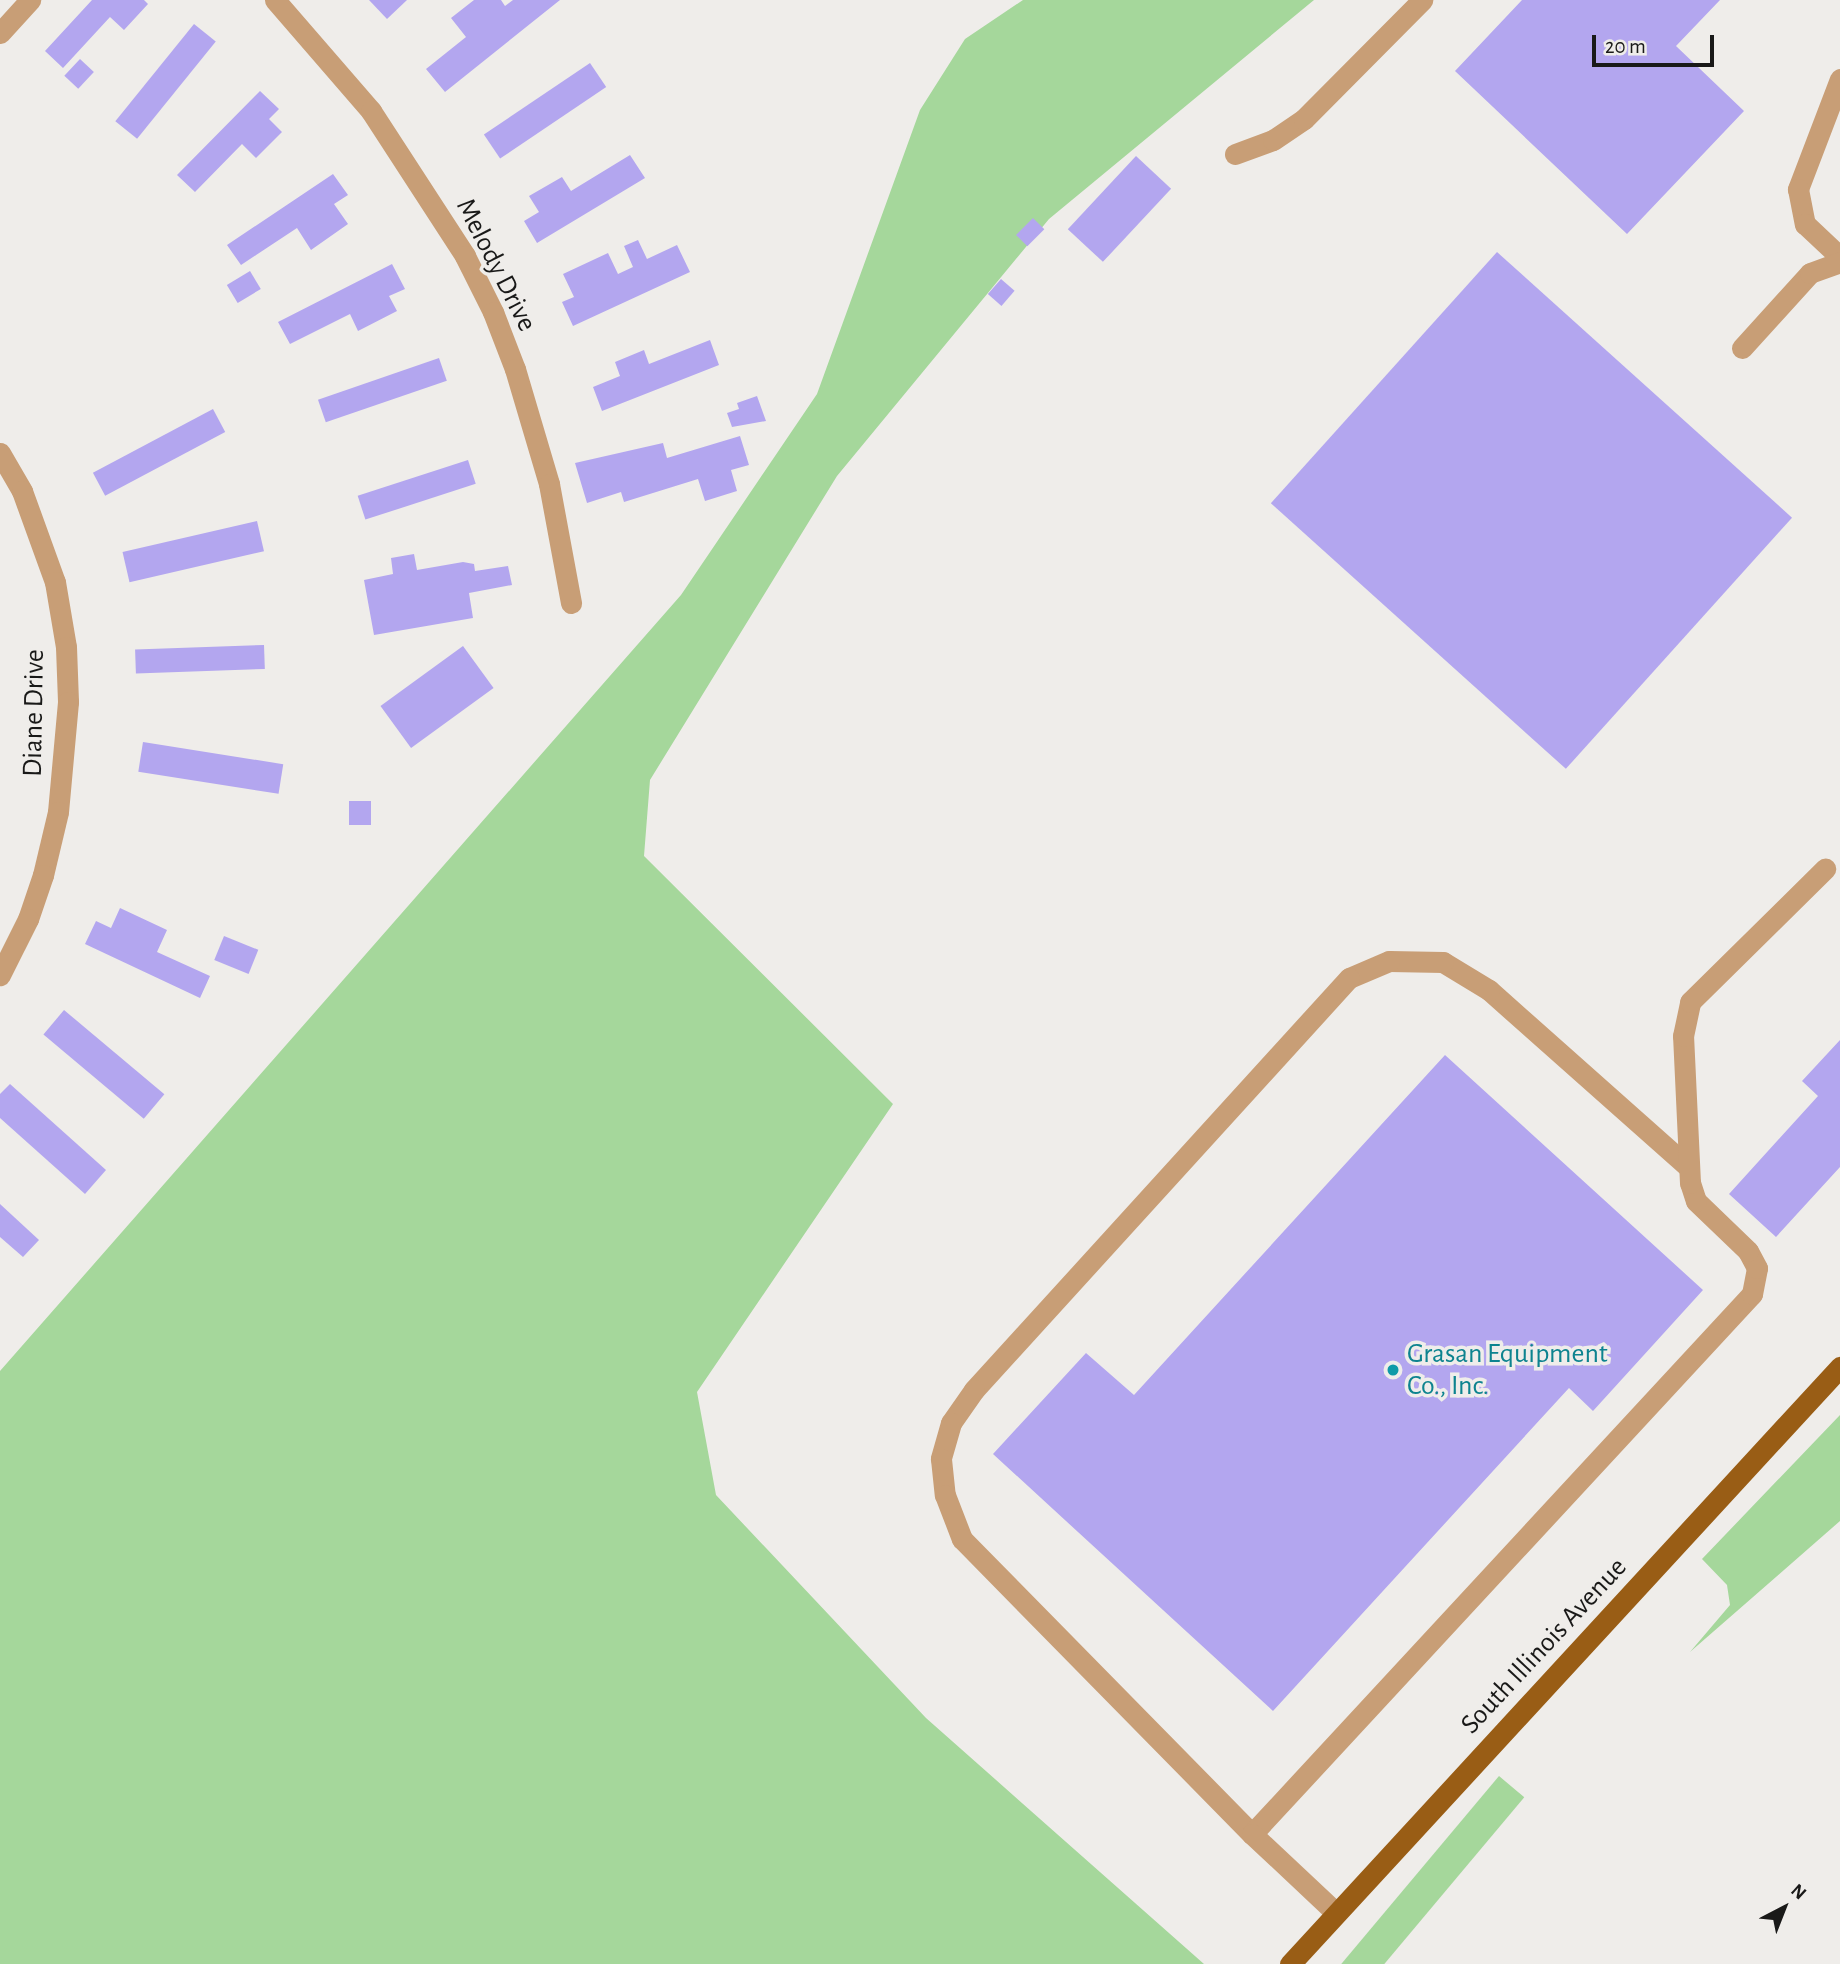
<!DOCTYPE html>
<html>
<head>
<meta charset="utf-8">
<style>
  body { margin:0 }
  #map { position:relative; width:1840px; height:1964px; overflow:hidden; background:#efedea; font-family:"Alegreya Sans",sans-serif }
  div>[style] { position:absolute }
  .green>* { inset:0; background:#a5d79b; transform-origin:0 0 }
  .building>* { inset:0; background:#b3a6ef; transform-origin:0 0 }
  .minor>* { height:21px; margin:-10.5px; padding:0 10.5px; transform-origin:10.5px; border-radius:10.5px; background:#c89e76 }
  .major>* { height:21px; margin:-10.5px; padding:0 10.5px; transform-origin:10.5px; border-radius:10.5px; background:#995d15 }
  .dots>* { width:19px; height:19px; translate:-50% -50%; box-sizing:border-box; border:4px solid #efedea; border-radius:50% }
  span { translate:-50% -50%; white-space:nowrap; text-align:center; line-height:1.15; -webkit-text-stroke:7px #efedea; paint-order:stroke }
  .street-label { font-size:28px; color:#191918 }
  .culture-label { font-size:28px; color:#0d838f }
  .left { translate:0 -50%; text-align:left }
  .north { position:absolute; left:1749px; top:1873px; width:70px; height:70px; -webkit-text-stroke:5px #efedea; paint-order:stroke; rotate:42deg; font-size:19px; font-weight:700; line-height:28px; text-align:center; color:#191918 }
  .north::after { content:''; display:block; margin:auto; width:24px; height:32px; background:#191918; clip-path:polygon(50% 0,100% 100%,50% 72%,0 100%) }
  .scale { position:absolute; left:1592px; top:35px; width:122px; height:32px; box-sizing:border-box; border:4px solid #191918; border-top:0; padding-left:9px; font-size:21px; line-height:24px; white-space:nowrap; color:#191918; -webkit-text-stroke:5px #efedea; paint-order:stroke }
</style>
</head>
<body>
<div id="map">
  <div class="green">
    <i style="clip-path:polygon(1023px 0,1314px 0,1049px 219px,837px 476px,650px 780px,644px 856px,893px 1104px,697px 1392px,716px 1495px,926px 1718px,1204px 1964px,0 1964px,0 1371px,681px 595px,817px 394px,920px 110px,965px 39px)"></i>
    <i style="clip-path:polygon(1840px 1415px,1840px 1521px,1690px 1652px,1730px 1605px,1727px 1585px,1702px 1559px)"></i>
    <i style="left:1499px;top:1776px;width:33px;height:256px;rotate:40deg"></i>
  </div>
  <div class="building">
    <i style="clip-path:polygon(92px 0,144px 0,148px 4px,124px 30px,110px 17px,63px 68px,45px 51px)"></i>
    <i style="clip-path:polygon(369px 0,407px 0,387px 19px)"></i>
    <i style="clip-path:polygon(474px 0,501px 0,505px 6px,513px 0,560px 0,445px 92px,426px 69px,466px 37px,451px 18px)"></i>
    <i style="clip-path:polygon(1522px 0,1720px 0,1676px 46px,1744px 111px,1627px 234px,1455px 71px)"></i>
    <i style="left:194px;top:24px;width:28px;height:125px;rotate:39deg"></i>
    <i style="left:80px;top:59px;width:19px;height:23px;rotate:43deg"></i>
    <i style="left:590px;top:63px;width:29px;height:128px;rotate:56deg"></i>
    <i style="clip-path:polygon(260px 91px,279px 109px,269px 119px,282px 132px,256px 158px,242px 144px,195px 192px,177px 175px)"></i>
    <i style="clip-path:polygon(630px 155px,645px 178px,537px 243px,524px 221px,539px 212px,529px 196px,562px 177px,571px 191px)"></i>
    <i style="left:1136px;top:156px;width:48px;height:100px;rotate:43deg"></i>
    <i style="clip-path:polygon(333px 174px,348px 195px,334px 204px,348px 224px,311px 250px,297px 228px,241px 265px,227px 245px)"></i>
    <i style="left:1033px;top:218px;width:16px;height:24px;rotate:45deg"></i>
    <i style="clip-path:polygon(638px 240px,647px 259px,677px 245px,690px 272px,573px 326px,562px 302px,574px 297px,563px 274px,608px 253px,618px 274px,633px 267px,624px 246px)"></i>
    <i style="left:1497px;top:252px;width:397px;height:338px;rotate:42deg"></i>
    <i style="clip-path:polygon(392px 264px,405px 289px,389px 296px,397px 311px,358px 331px,350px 314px,290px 344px,278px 322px)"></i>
    <i style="left:250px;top:271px;width:21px;height:27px;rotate:59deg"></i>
    <i style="left:1001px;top:279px;width:18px;height:20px;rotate:41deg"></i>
    <i style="clip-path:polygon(710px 340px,719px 365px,602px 411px,593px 387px,620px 376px,615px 362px,644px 350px,649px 364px)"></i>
    <i style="left:439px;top:358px;width:24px;height:128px;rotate:71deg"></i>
    <i style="clip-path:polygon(757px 396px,766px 421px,732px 427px,727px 413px,739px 409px,737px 403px)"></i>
    <i style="left:213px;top:409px;width:26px;height:136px;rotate:62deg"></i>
    <i style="clip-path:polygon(740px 436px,749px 465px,731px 470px,737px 491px,705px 501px,698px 479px,624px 502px,621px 492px,587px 503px,575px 463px,663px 443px,667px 458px)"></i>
    <i style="left:468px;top:460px;width:25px;height:116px;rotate:72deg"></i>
    <i style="left:257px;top:521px;width:31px;height:138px;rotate:77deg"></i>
    <i style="clip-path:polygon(414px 554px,417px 570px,463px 562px,474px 564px,475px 571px,508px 566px,512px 585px,469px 593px,473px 618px,374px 635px,364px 580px,393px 574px,391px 558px)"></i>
    <i style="left:264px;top:645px;width:24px;height:129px;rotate:88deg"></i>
    <i style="left:463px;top:646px;width:52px;height:102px;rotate:54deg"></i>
    <i style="left:143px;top:742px;width:142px;height:30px;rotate:9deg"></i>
    <i style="left:349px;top:801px;width:22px;height:24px"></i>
    <i style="clip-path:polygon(120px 908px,167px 930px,157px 952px,210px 976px,200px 998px,85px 944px,96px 921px,111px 928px)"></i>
    <i style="left:224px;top:936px;width:37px;height:26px;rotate:22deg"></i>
    <i style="left:64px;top:1010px;width:131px;height:32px;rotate:40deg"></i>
    <i style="clip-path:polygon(1840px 1040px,1840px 1167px,1776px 1237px,1729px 1194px,1818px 1096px,1802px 1081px)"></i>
    <i style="clip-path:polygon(1445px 1055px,1703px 1290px,1593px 1411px,1569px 1388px,1273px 1711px,993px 1454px,1086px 1353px,1134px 1395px)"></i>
    <i style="clip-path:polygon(10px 1084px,106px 1170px,85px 1194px,0 1118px,0 1094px)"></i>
    <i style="clip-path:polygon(0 1204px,39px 1240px,23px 1257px,0 1237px)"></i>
  </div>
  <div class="minor">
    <i style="left:275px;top:0;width:147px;rotate:49.1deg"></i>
    <i style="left:371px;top:111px;width:173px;rotate:57deg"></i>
    <i style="left:465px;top:256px;width:63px;rotate:63.4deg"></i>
    <i style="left:493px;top:312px;width:61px;rotate:68.9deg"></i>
    <i style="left:515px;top:369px;width:120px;rotate:73.5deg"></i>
    <i style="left:549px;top:484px;width:121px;rotate:79.5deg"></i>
    <i style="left:0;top:33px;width:45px;rotate:-47.7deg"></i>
    <i style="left:1840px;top:79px;width:118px;rotate:110.9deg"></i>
    <i style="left:1798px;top:189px;width:36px;rotate:79deg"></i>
    <i style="left:1805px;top:224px;width:48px;rotate:43.3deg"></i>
    <i style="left:1235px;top:154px;width:40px;rotate:-20.2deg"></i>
    <i style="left:1273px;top:140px;width:37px;rotate:-34deg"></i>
    <i style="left:1304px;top:119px;width:168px;rotate:-45.2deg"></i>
    <i style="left:1742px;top:348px;width:101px;rotate:-47.8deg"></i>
    <i style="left:1810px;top:273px;width:32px;rotate:-20deg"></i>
    <i style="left:0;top:453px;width:44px;rotate:59.9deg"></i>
    <i style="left:22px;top:491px;width:97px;rotate:70.1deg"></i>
    <i style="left:55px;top:582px;width:66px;rotate:80.4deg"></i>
    <i style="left:66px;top:647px;width:55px;rotate:87.9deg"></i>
    <i style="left:68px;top:702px;width:110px;rotate:95.2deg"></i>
    <i style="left:58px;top:812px;width:65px;rotate:103.4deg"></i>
    <i style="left:43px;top:875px;width:46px;rotate:108.8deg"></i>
    <i style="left:28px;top:919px;width:63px;rotate:116.6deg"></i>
    <i style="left:1686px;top:1165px;width:264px;rotate:-138.4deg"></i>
    <i style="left:1489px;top:990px;width:54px;rotate:-148.7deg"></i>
    <i style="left:1443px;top:962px;width:54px;rotate:-178.9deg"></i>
    <i style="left:1389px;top:961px;width:43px;rotate:157deg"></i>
    <i style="left:1349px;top:978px;width:557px;rotate:132.31deg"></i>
    <i style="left:974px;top:1390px;width:40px;rotate:124.9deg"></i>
    <i style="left:951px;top:1423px;width:37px;rotate:106deg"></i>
    <i style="left:941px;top:1459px;width:36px;rotate:84deg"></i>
    <i style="left:945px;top:1495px;width:47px;rotate:68.9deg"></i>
    <i style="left:962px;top:1539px;width:414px;rotate:45.5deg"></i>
    <i style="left:1252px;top:1834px;width:736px;rotate:-47.2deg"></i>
    <i style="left:1752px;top:1294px;width:26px;rotate:-79deg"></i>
    <i style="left:1757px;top:1268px;width:19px;rotate:-118deg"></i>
    <i style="left:1748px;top:1251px;width:72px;rotate:-136.1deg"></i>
    <i style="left:1696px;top:1201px;width:19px;rotate:-108deg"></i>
    <i style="left:1690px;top:1183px;width:147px;rotate:-92.7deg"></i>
    <i style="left:1683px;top:1036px;width:35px;rotate:-78deg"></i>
    <i style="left:1690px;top:1002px;width:190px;rotate:-44.6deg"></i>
    <i style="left:1252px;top:1834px;width:115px;rotate:43.2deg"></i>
  </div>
  <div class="major">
    <i style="left:1290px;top:1964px;width:812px;rotate:-47.35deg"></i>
  </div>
  <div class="dots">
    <i style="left:1393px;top:1370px;background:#0f9aa8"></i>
  </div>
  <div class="street-label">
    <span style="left:496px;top:265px;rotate:63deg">Melody Drive</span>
    <span style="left:34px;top:713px;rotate:-89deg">Diane Drive</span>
    <span style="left:1544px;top:1646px;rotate:-47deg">South Illinois Avenue</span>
  </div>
  <div class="culture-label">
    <span class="left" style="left:1407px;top:1370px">Grasan Equipment<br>Co., Inc.</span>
  </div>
  <div class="north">N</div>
  <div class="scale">20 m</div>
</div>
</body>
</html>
